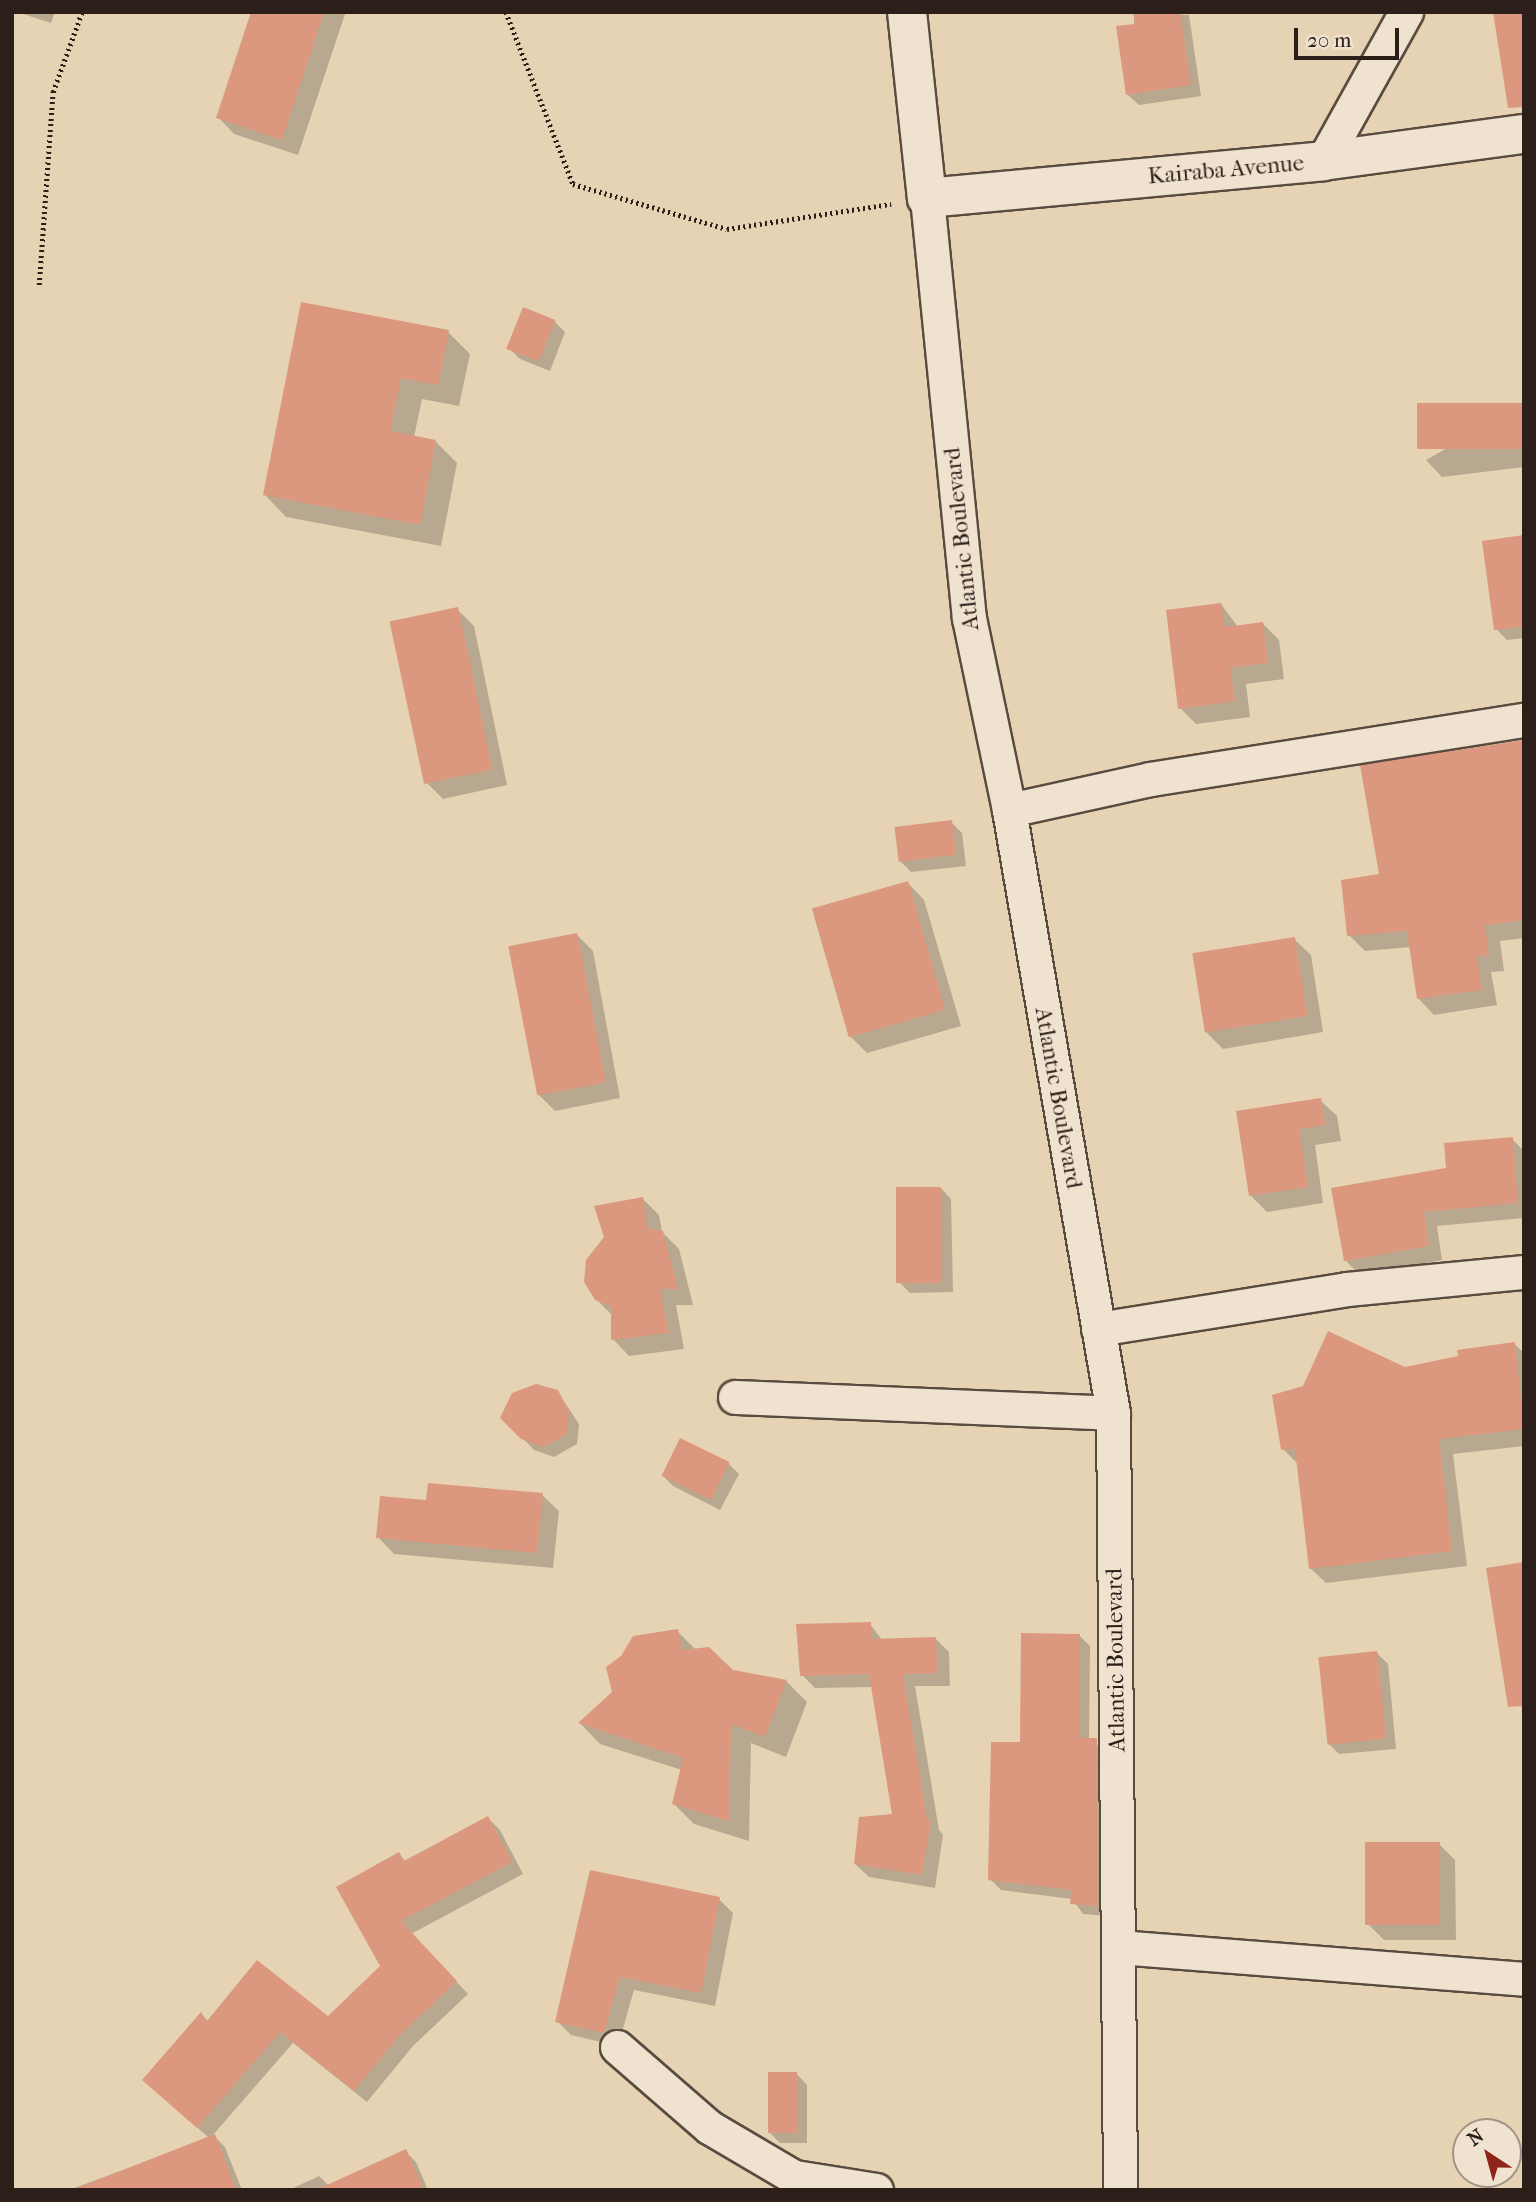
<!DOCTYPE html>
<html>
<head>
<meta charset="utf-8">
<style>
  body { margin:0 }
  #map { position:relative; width:1536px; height:2202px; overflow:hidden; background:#e6d3b4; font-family:"IM FELL French Canon",serif }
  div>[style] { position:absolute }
  .shadow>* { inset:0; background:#0003 }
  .building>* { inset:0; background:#db987f; transform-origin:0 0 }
  .path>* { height:4.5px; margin-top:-2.25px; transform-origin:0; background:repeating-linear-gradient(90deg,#2c1e19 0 2px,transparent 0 5.5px) }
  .roads { filter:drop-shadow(2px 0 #5a4b40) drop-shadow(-2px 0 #5a4b40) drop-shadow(0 2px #5a4b40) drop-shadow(0 -2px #5a4b40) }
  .street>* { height:33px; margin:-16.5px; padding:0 16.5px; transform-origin:16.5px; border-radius:16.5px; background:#efe2ce }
  .secondary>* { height:38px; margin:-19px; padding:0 19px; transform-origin:19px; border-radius:19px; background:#efe2ce }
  span { translate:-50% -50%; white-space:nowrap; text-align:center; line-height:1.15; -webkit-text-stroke:5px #efe2ce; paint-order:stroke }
  .street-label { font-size:23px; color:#2c1e19 }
  .frame { position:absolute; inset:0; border:14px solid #2c1e19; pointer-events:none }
  .north { position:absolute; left:1452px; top:2118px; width:70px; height:70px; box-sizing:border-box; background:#efe2ce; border:2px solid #a19486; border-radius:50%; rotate:324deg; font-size:19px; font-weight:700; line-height:28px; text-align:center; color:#2c1e19 }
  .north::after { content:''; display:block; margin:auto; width:24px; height:32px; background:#8f2418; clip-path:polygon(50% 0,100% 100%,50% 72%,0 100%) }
  .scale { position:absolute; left:1294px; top:28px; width:105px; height:32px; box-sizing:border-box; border:4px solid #2c1e19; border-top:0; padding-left:9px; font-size:21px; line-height:24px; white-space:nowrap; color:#2c1e19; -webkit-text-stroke:5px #efe2ce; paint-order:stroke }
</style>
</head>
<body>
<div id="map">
  <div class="shadow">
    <i style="clip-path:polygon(17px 12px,55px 12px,51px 23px)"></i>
    <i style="clip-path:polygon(253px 12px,345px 14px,298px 155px,234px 134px,218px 117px)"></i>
    <i style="clip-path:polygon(1135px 12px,1189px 15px,1201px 96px,1139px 105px,1128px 95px)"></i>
    <i style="clip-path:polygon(554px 321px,565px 332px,550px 371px,520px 359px,509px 348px)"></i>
    <i style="clip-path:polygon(448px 332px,470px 354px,459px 406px,422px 399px,414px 437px,435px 441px,457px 463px,441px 546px,286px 517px,265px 495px)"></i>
    <i style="clip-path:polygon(1524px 404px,1524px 467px,1442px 477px,1426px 460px)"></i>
    <i style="clip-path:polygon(1524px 536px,1524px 638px,1507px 640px,1496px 629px)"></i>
    <i style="clip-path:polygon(1221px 604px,1238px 627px,1263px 624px,1279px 640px,1284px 679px,1246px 684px,1250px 717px,1196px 724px,1180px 708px)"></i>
    <i style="clip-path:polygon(457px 609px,474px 626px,507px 785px,443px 799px,426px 782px)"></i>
    <i style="clip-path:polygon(1524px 743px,1524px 938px,1500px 941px,1504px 971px,1491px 972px,1497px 1005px,1434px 1015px,1418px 998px,1411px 947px,1365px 951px,1349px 935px,1381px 875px)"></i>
    <i style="clip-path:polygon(951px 822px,962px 833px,966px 866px,911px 872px,900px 861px)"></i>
    <i style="clip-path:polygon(908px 883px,924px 900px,961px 1026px,867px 1053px,851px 1037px)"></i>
    <i style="clip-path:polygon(577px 935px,593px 951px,620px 1098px,555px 1111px,538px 1094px)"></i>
    <i style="clip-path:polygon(1294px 939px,1311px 955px,1323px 1032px,1223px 1049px,1206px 1032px)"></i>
    <i style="clip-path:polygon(1320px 1100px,1337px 1116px,1341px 1141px,1315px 1145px,1323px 1203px,1267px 1212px,1250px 1195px)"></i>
    <i style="clip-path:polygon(1512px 1139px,1524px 1151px,1524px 1218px,1437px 1226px,1442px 1260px,1360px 1275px,1346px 1261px,1448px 1169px)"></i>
    <i style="clip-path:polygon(941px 1188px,951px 1199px,953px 1292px,910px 1293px,899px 1282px)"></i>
    <i style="clip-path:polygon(643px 1199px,659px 1215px,662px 1232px,679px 1249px,693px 1305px,676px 1305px,684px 1349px,629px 1356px,613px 1339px,613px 1316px,596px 1299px)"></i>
    <i style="clip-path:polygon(1514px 1344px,1524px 1353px,1524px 1446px,1453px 1454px,1467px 1566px,1326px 1583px,1310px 1568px,1299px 1465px,1283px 1449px,1405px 1369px)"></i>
    <i style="clip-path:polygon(557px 1391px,579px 1424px,577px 1444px,554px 1457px,534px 1450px,502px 1417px)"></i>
    <i style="clip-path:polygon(728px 1463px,739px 1474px,720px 1510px,673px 1486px,662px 1475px)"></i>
    <i style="clip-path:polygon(542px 1495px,559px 1511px,553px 1568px,394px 1554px,378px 1537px,428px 1502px)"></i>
    <i style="clip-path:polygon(870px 1624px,883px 1641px,936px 1639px,949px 1652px,950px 1686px,915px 1686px,939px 1830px,943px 1835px,935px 1888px,869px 1877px,855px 1864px,894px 1816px,873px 1687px,815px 1688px,802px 1675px)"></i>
    <i style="clip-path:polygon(677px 1631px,696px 1650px,732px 1672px,786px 1681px,807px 1702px,786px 1757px,751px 1743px,749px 1841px,694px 1824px,674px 1804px,682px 1770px,600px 1744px,580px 1723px)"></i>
    <i style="clip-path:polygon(1079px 1635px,1090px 1646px,1089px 1740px,1107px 1751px,1108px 1916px,1083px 1914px,1072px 1899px,1001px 1890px,990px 1879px,1021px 1744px)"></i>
    <i style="clip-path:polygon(1377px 1653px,1388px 1664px,1396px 1749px,1339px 1754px,1328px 1743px)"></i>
    <i style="clip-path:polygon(488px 1818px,500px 1830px,523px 1874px,411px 1934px,468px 1994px,413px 2046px,367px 2102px,293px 2043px,213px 2135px,225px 2147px,242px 2190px,69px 2190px,209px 2138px,156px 2091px,201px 2015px,209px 2022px,328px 2018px,382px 1967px,399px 1854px,406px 1862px)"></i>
    <i style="clip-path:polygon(1439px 1844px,1455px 1860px,1456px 1940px,1384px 1940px,1368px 1924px)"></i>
    <i style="clip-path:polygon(719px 1899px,733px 1913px,715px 2006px,634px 1990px,618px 2046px,571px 2035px,557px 2021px)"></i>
    <i style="clip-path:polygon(797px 2074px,807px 2085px,807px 2143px,780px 2143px,769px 2132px)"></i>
    <i style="clip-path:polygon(405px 2151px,416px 2162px,428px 2190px,289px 2190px,319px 2176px,329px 2186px)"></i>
  </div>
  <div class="building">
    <i style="clip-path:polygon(251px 12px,324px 12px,282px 140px,216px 118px)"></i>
    <i style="clip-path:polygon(1133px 12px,1180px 12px,1191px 85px,1126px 95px,1116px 26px,1135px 24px)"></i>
    <i style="clip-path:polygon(1493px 12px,1524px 12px,1524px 107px,1508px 108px)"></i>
    <i style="clip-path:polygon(301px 302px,449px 330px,438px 385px,401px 378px,390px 431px,436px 440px,420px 525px,263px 495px)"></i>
    <i style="left:523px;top:307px;width:35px;height:45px;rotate:22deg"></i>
    <i style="left:1524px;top:403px;width:46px;height:107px;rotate:90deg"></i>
    <i style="clip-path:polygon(1524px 535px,1524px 626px,1494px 630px,1482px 541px)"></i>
    <i style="clip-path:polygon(1221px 603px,1225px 627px,1263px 622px,1268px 663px,1230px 668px,1235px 701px,1178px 709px,1166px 610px)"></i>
    <i style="left:458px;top:607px;width:166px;height:70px;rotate:78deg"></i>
    <i style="clip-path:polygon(1524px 740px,1524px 920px,1485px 925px,1489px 955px,1476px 957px,1482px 990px,1417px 999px,1407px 931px,1347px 936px,1341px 880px,1379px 874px,1360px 765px)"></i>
    <i style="left:952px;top:820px;width:35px;height:58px;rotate:83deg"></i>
    <i style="left:908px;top:881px;width:134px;height:100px;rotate:74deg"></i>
    <i style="left:577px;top:933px;width:152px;height:70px;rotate:79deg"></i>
    <i style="left:1295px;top:937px;width:80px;height:104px;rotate:81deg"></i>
    <i style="clip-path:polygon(1321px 1098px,1325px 1125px,1299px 1129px,1308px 1187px,1249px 1196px,1236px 1111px)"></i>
    <i style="clip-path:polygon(1513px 1137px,1518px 1203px,1424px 1212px,1429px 1246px,1344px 1261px,1331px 1188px,1446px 1168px,1444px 1143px)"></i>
    <i style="left:896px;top:1187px;width:45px;height:96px"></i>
    <i style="clip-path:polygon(643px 1197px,647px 1228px,663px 1231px,678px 1289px,660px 1289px,669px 1333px,611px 1340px,611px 1306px,595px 1300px,584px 1282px,586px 1260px,604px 1237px,594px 1206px)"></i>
    <i style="clip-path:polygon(1328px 1331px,1405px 1367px,1458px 1356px,1457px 1350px,1515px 1342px,1524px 1429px,1439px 1439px,1452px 1551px,1309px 1569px,1295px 1449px,1281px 1450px,1272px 1395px,1303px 1386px)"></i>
    <i style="clip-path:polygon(536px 1384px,558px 1390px,569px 1412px,567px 1434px,543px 1447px,521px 1439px,500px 1418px,512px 1393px)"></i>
    <i style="left:680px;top:1438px;width:55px;height:42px;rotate:26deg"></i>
    <i style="clip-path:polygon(428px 1483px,543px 1493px,537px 1553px,376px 1538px,380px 1496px,426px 1500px)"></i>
    <i style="clip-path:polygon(1524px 1562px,1524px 1706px,1508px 1707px,1486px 1568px)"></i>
    <i style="clip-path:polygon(871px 1622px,871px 1639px,936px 1637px,938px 1673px,903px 1674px,927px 1820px,931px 1820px,922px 1875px,854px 1864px,859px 1817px,892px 1814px,869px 1674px,800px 1676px,796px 1624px)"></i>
    <i style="clip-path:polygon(678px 1629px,682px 1650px,709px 1647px,733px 1670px,787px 1680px,765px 1737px,731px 1724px,729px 1821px,672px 1804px,683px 1758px,578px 1723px,612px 1692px,606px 1667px,621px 1656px,633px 1636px)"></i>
    <i style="clip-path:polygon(1021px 1633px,1080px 1634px,1079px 1738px,1097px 1738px,1098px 1906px,1070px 1904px,1071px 1890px,988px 1880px,991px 1742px,1020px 1742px)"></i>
    <i style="left:1377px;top:1651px;width:88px;height:59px;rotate:84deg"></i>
    <i style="clip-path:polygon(488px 1816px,512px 1862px,401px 1921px,457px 1981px,401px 2034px,354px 2091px,280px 2032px,197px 2128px,142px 2080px,201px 2012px,207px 2021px,257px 1960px,328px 2016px,380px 1966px,336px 1887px,399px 1852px,404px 1861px)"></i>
    <i style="left:1365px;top:1842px;width:75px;height:83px"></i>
    <i style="clip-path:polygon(590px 1870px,720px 1897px,701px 1993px,620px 1977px,604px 2033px,555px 2022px)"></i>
    <i style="left:768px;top:2072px;width:29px;height:61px"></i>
    <i style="clip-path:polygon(215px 2134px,236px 2190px,77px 2190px,77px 2188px)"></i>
    <i style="clip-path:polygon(406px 2149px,424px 2190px,316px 2190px)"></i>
  </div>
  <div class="path">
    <i style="left:506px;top:12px;width:185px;rotate:68.7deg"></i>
    <i style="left:573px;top:184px;width:160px;rotate:16.3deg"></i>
    <i style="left:727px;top:229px;width:166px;rotate:-8.7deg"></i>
    <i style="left:39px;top:285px;width:194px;rotate:-85.9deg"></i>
    <i style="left:53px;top:92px;width:85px;rotate:-70.1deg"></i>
  </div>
  <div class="roads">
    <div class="street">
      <i style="left:1323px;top:161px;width:171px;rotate:-60.9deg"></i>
      <i style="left:927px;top:198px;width:422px;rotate:84.3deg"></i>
      <i style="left:969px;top:618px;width:196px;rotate:78.2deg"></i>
      <i style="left:1009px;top:810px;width:612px;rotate:80.21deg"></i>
      <i style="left:1113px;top:1413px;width:777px;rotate:89.48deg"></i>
      <i style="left:1009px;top:810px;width:144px;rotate:-12.4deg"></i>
      <i style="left:1150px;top:779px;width:379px;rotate:-9deg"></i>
      <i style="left:1098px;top:1329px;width:252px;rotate:-9.1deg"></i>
      <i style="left:1347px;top:1289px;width:178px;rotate:-5.5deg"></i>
      <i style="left:735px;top:1397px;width:378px;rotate:2.4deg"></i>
      <i style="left:1119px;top:1947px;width:406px;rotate:4.5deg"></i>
      <i style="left:617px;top:2047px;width:122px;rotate:41deg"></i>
      <i style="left:709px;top:2127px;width:99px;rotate:30.5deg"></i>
      <i style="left:794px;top:2177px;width:83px;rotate:9deg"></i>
    </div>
    <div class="secondary">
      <i style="left:907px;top:12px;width:187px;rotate:83.9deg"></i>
      <i style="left:927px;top:198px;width:398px;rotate:-5.3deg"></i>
      <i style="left:1323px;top:161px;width:203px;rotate:-7.7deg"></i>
    </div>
  </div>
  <div class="street-label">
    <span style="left:1226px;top:170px;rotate:-5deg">Kairaba Avenue</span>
    <span style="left:962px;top:539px;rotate:-96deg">Atlantic Boulevard</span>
    <span style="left:1058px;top:1098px;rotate:80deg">Atlantic Boulevard</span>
    <span style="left:1116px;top:1660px;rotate:-91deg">Atlantic Boulevard</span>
  </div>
  <div class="frame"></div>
  <div class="north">N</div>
  <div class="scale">20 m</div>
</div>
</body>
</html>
